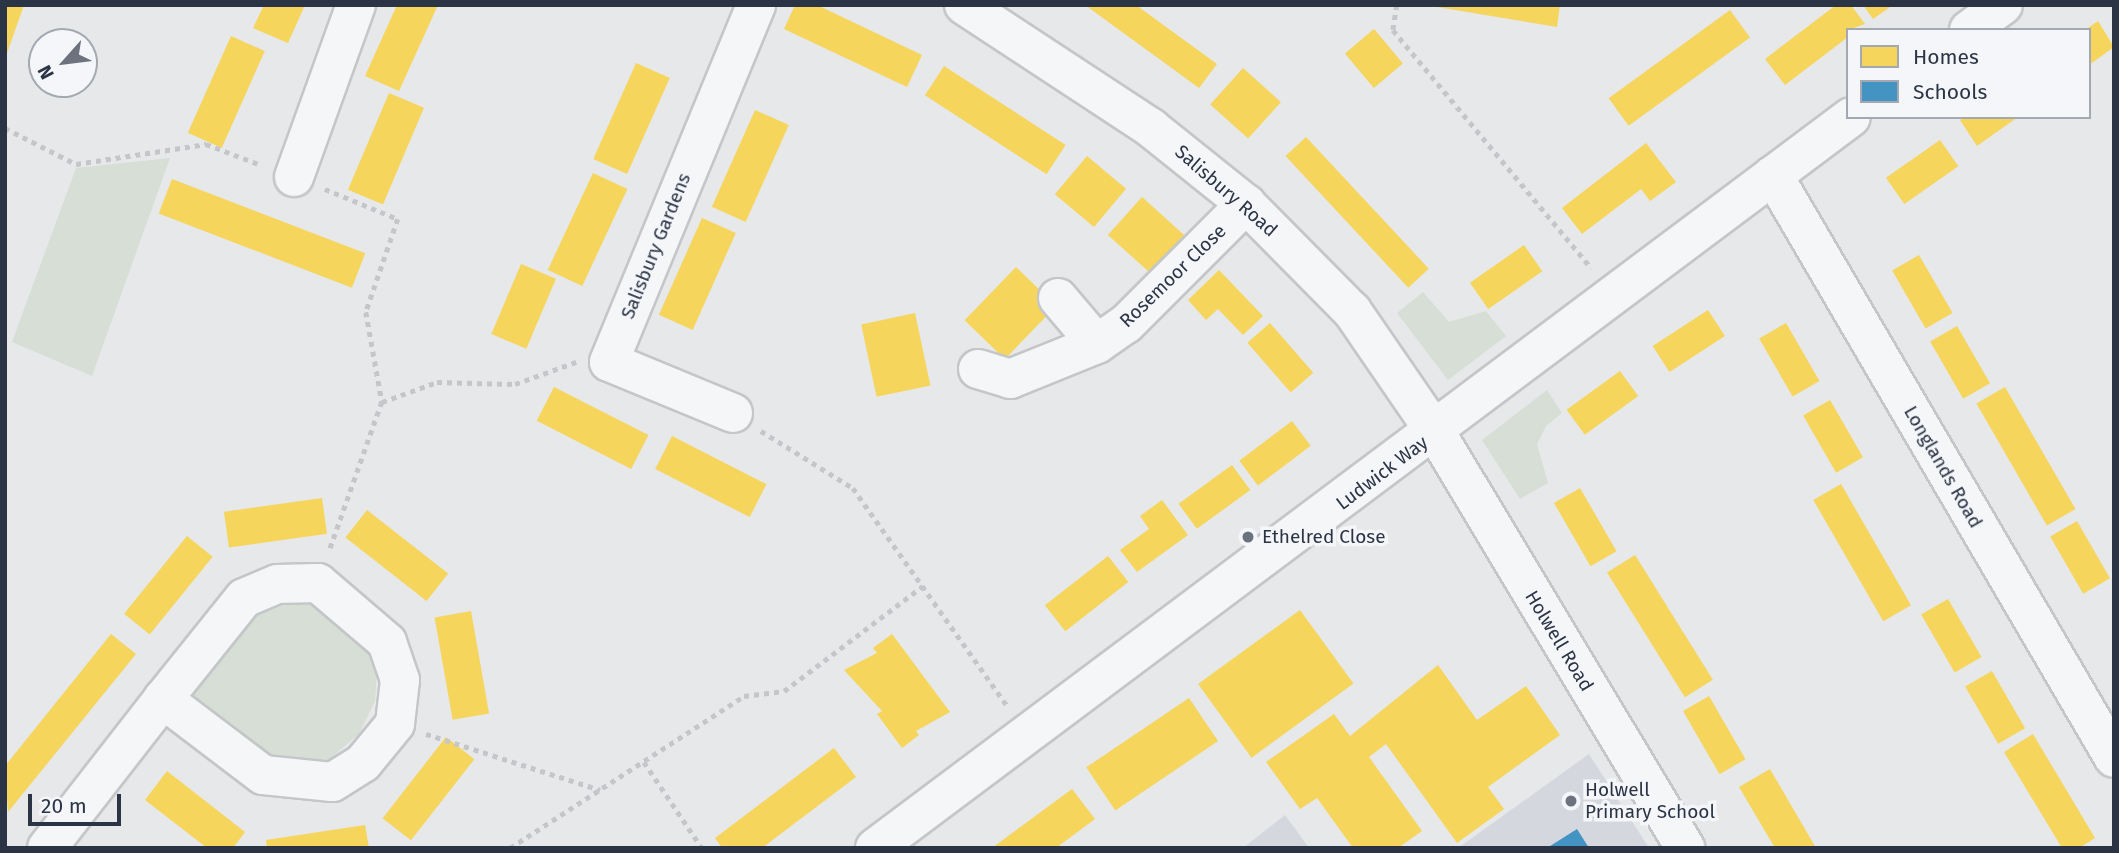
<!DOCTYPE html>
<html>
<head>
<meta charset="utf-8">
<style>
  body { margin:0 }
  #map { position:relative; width:2119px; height:853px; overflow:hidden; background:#e6e8ea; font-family:"Fira Sans",sans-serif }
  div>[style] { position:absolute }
  .built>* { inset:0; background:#d4d7dd }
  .green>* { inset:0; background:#d6ded6 }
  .homes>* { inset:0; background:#f6d55c; transform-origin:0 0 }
  .schools>* { inset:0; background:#4393c3 }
  .path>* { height:4.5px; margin-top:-2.25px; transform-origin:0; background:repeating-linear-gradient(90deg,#c5c6ca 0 5px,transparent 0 10px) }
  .roads { filter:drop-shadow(2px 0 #c4c6c8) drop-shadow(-2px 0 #c4c6c8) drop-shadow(0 2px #c4c6c8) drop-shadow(0 -2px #c4c6c8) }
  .minor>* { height:38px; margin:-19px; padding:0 19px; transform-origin:19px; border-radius:19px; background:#f5f6f7 }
  .dots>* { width:19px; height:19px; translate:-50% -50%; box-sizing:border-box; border:4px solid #f4f6f9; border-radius:50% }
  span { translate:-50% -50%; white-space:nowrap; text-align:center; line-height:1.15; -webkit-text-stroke:7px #f4f6f9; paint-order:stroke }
  .street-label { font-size:19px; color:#2b3445 }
  .poi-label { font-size:19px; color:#2b3445 }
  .left { translate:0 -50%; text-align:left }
  .frame { position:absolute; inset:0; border:7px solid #2b3445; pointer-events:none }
  .legend { position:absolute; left:1846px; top:28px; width:245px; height:91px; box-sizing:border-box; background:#f4f6f9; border:2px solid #a4a8b1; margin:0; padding:9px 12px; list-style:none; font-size:21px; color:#2b3445 }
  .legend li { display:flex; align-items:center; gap:14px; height:35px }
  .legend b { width:35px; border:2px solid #a4a8b1 }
  .north { position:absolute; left:28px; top:28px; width:70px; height:70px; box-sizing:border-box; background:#f4f6f9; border:2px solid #a4a8b1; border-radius:50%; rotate:242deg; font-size:19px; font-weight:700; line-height:28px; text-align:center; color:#2b3445 }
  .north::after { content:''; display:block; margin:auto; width:24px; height:32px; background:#6c737f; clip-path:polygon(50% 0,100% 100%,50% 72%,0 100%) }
  .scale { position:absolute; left:28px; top:794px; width:93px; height:32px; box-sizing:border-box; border:4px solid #2b3445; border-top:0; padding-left:9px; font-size:21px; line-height:24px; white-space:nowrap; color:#2b3445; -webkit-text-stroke:5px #f4f6f9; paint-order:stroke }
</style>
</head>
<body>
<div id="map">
  <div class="built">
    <i style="clip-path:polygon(1589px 754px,1649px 848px,1458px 848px)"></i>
    <i style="clip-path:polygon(1285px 815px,1309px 848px,1243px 848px)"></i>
  </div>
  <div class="green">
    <i style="clip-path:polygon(170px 158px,92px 376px,12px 342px,76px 168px)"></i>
    <i style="clip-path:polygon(1423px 292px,1449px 322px,1486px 311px,1506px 336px,1448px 380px,1397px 313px)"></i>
    <i style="clip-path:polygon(1547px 390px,1562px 413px,1546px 426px,1537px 444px,1548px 483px,1520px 499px,1482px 440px)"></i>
    <i style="clip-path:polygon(290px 603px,316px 605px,365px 637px,377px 671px,375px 701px,359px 734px,327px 761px,259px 757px,198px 710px,192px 697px,196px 681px,244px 620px)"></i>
  </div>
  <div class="homes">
    <i style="clip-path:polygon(5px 5px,24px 5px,6px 56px,5px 56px)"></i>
    <i style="clip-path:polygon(264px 5px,305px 5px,288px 43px,253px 28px)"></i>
    <i style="clip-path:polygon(397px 5px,438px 5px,399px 91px,365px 76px)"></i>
    <i style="clip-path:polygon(795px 5px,817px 5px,922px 55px,907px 87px,784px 29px)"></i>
    <i style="clip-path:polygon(1085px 5px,1136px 5px,1217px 64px,1199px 88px)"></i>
    <i style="clip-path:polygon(1425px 5px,1560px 5px,1557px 27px)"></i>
    <i style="clip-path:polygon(1836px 5px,1851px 5px,1865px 24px,1848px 30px,1848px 37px,1785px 85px,1765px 59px)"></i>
    <i style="clip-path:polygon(1863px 5px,1893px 5px,1873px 19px)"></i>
    <i style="left:1730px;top:10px;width:34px;height:150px;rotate:54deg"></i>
    <i style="clip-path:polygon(2098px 21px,2114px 47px,2089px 65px,2085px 30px)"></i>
    <i style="left:1374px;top:29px;width:45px;height:38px;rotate:50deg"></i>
    <i style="left:231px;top:36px;width:37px;height:106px;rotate:24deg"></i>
    <i style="left:636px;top:63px;width:37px;height:105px;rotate:24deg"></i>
    <i style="left:944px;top:66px;width:145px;height:35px;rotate:33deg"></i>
    <i style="left:1243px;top:68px;width:51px;height:49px;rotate:42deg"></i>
    <i style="left:389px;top:93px;width:38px;height:105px;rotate:23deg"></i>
    <i style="left:755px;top:110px;width:37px;height:106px;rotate:24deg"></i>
    <i style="clip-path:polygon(1964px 117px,2018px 117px,1977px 146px,1960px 120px)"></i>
    <i style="left:1306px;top:137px;width:180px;height:28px;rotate:47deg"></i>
    <i style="left:1940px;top:140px;width:32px;height:66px;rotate:55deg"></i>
    <i style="clip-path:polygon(1646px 143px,1676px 182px,1650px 201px,1641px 189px,1582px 234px,1562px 208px)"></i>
    <i style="left:1087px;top:156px;width:51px;height:50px;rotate:40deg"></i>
    <i style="left:593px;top:173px;width:38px;height:107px;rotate:25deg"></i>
    <i style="left:172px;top:179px;width:207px;height:37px;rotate:21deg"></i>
    <i style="left:1142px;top:197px;width:63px;height:51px;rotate:42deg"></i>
    <i style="left:702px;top:218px;width:37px;height:106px;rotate:24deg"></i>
    <i style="left:1524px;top:245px;width:32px;height:66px;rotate:55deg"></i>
    <i style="left:1919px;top:255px;width:67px;height:31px;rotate:60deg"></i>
    <i style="left:521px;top:264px;width:38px;height:76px;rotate:23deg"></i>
    <i style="left:1016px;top:267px;width:56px;height:74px;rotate:44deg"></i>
    <i style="clip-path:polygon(1219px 270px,1263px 316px,1243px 335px,1218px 309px,1206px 320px,1188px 300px)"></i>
    <i style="left:1708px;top:310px;width:31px;height:66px;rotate:57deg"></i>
    <i style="left:915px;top:313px;width:74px;height:55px;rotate:78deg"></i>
    <i style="left:1270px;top:323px;width:66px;height:30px;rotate:49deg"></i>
    <i style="left:1786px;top:323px;width:67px;height:31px;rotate:60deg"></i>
    <i style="left:1957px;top:326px;width:66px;height:31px;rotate:60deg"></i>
    <i style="left:1620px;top:371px;width:31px;height:66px;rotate:54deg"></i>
    <i style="left:554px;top:387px;width:106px;height:38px;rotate:27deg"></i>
    <i style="left:2005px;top:387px;width:141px;height:33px;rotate:60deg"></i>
    <i style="left:1830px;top:400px;width:66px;height:31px;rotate:60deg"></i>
    <i style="left:1292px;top:421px;width:31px;height:66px;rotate:53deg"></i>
    <i style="left:672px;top:436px;width:106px;height:37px;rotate:27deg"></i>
    <i style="left:1232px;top:465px;width:31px;height:66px;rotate:54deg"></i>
    <i style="left:1841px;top:484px;width:140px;height:32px;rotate:60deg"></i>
    <i style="left:1580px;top:488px;width:73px;height:30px;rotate:60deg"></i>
    <i style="left:322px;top:498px;width:36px;height:99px;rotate:82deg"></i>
    <i style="clip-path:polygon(1162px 500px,1188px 535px,1137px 572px,1120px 550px,1149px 529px,1140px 516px)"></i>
    <i style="left:367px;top:510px;width:103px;height:35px;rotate:38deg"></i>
    <i style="left:2077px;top:521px;width:66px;height:31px;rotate:60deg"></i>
    <i style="left:187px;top:536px;width:33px;height:100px;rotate:39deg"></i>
    <i style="left:1635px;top:555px;width:147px;height:33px;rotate:58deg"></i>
    <i style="left:1108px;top:556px;width:33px;height:80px;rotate:52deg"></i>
    <i style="left:1948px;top:599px;width:67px;height:31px;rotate:60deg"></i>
    <i style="left:1300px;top:610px;width:91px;height:126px;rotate:54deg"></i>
    <i style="left:471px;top:611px;width:104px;height:37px;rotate:80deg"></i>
    <i style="clip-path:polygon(111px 634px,136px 654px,8px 812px,5px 766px)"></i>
    <i style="clip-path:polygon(892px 634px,950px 712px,916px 731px,919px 735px,902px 748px,877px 714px,882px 711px,844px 670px,877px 653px,873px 648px)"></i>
    <i style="clip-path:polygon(1438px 665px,1477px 720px,1526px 686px,1560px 735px,1488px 787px,1504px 809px,1457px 843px,1386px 744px,1369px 757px,1422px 831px,1398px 848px,1353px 848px,1317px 798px,1300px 809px,1266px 762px,1334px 714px,1350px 736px)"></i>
    <i style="left:1992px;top:671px;width:66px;height:31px;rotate:60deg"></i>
    <i style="left:1709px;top:696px;width:73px;height:30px;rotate:60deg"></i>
    <i style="left:1189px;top:698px;width:52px;height:124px;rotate:56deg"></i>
    <i style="clip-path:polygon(2033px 734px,2095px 838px,2079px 848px,2062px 848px,2004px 752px)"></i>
    <i style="left:446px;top:737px;width:36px;height:103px;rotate:38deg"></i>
    <i style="clip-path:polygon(834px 748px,856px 777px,762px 848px,722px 848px,715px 838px)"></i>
    <i style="clip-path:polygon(1770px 769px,1816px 848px,1775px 848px,1739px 787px)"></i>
    <i style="clip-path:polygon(167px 771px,245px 832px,233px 848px,207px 848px,145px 800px)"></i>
    <i style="clip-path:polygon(1072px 789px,1095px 819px,1056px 848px,992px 848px)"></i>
    <i style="clip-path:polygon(365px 825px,369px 848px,267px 848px,266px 840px)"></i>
  </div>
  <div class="schools">
    <i style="clip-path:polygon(1577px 829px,1589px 848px,1547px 848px)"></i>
  </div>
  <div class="path">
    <i style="left:1397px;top:5px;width:25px;rotate:99deg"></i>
    <i style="left:1393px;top:30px;width:310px;rotate:50.2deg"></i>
    <i style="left:5px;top:128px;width:80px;rotate:26.9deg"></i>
    <i style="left:76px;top:164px;width:132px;rotate:-8.7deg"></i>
    <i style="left:206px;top:144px;width:59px;rotate:20.9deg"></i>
    <i style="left:325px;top:189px;width:79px;rotate:22.3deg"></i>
    <i style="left:398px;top:219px;width:98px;rotate:109deg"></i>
    <i style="left:366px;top:312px;width:91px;rotate:79.9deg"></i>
    <i style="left:382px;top:402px;width:159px;rotate:109.5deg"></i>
    <i style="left:382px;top:402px;width:59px;rotate:-20deg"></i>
    <i style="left:437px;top:382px;width:78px;rotate:1.5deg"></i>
    <i style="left:515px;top:384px;width:65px;rotate:-19.8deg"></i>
    <i style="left:761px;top:431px;width:108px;rotate:31.8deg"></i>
    <i style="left:853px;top:488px;width:268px;rotate:54.7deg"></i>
    <i style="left:426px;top:734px;width:183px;rotate:17.8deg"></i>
    <i style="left:644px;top:762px;width:104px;rotate:56deg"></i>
    <i style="left:510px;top:848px;width:279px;rotate:-33deg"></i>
    <i style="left:744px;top:696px;width:40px;rotate:-7.1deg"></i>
    <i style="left:784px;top:691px;width:174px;rotate:-37.1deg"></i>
  </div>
  <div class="roads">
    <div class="minor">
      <i style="left:964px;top:5px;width:224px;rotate:33.3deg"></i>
      <i style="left:1151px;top:128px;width:122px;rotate:38.7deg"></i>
      <i style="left:1246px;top:204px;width:151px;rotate:45.3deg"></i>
      <i style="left:1352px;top:311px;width:148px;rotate:55.5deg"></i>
      <i style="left:1436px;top:433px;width:484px;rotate:59deg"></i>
      <i style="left:1969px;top:30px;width:42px;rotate:-36.3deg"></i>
      <i style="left:1773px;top:175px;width:675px;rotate:59.68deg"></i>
      <i style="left:294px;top:177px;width:183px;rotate:-70.2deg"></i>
      <i style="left:1058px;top:298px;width:60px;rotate:49.7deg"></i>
      <i style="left:978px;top:369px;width:34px;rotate:17deg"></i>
      <i style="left:1010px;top:379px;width:94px;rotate:-21.9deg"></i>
      <i style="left:1097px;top:344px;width:35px;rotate:-35deg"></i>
      <i style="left:1126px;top:324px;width:170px;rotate:-45deg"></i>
      <i style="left:733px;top:413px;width:134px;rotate:-157.6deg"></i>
      <i style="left:609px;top:362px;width:386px;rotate:-67.6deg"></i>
      <i style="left:47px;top:848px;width:189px;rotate:-52.1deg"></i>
      <i style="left:163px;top:699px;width:129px;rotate:-51.3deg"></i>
      <i style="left:244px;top:598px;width:36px;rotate:-23deg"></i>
      <i style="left:277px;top:584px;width:41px;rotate:-1.4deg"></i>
      <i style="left:318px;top:583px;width:91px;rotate:40.5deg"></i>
      <i style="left:387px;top:642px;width:40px;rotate:71.1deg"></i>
      <i style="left:400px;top:680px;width:44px;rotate:96.5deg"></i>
      <i style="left:395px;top:724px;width:50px;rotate:129.4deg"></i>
      <i style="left:363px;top:763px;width:36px;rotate:148deg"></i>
      <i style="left:332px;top:782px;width:69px;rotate:-174.2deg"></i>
      <i style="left:263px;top:775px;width:126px;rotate:-142.8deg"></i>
      <i style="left:875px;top:848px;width:1219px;rotate:-36.83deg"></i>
    </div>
  </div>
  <div class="dots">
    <i style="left:1248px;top:537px;background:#6c737f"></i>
    <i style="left:1571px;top:801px;background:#6c737f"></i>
  </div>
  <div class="street-label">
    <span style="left:1226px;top:191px;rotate:41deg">Salisbury Road</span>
    <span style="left:656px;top:246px;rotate:-68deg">Salisbury Gardens</span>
    <span style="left:1173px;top:276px;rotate:-44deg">Rosemoor Close</span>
    <span style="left:1943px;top:467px;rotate:60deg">Longlands Road</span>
    <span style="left:1382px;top:473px;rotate:-37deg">Ludwick Way</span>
    <span style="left:1559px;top:641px;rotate:59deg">Holwell Road</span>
  </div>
  <div class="poi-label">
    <span class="left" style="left:1262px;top:537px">Ethelred Close</span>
    <span class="left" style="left:1585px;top:801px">Holwell<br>Primary School</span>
  </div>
  <div class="frame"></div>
  <ul class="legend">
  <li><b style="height:19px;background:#f6d55c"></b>Homes</li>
  <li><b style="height:19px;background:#4393c3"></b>Schools</li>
  </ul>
  <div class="north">N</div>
  <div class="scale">20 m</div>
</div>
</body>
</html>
